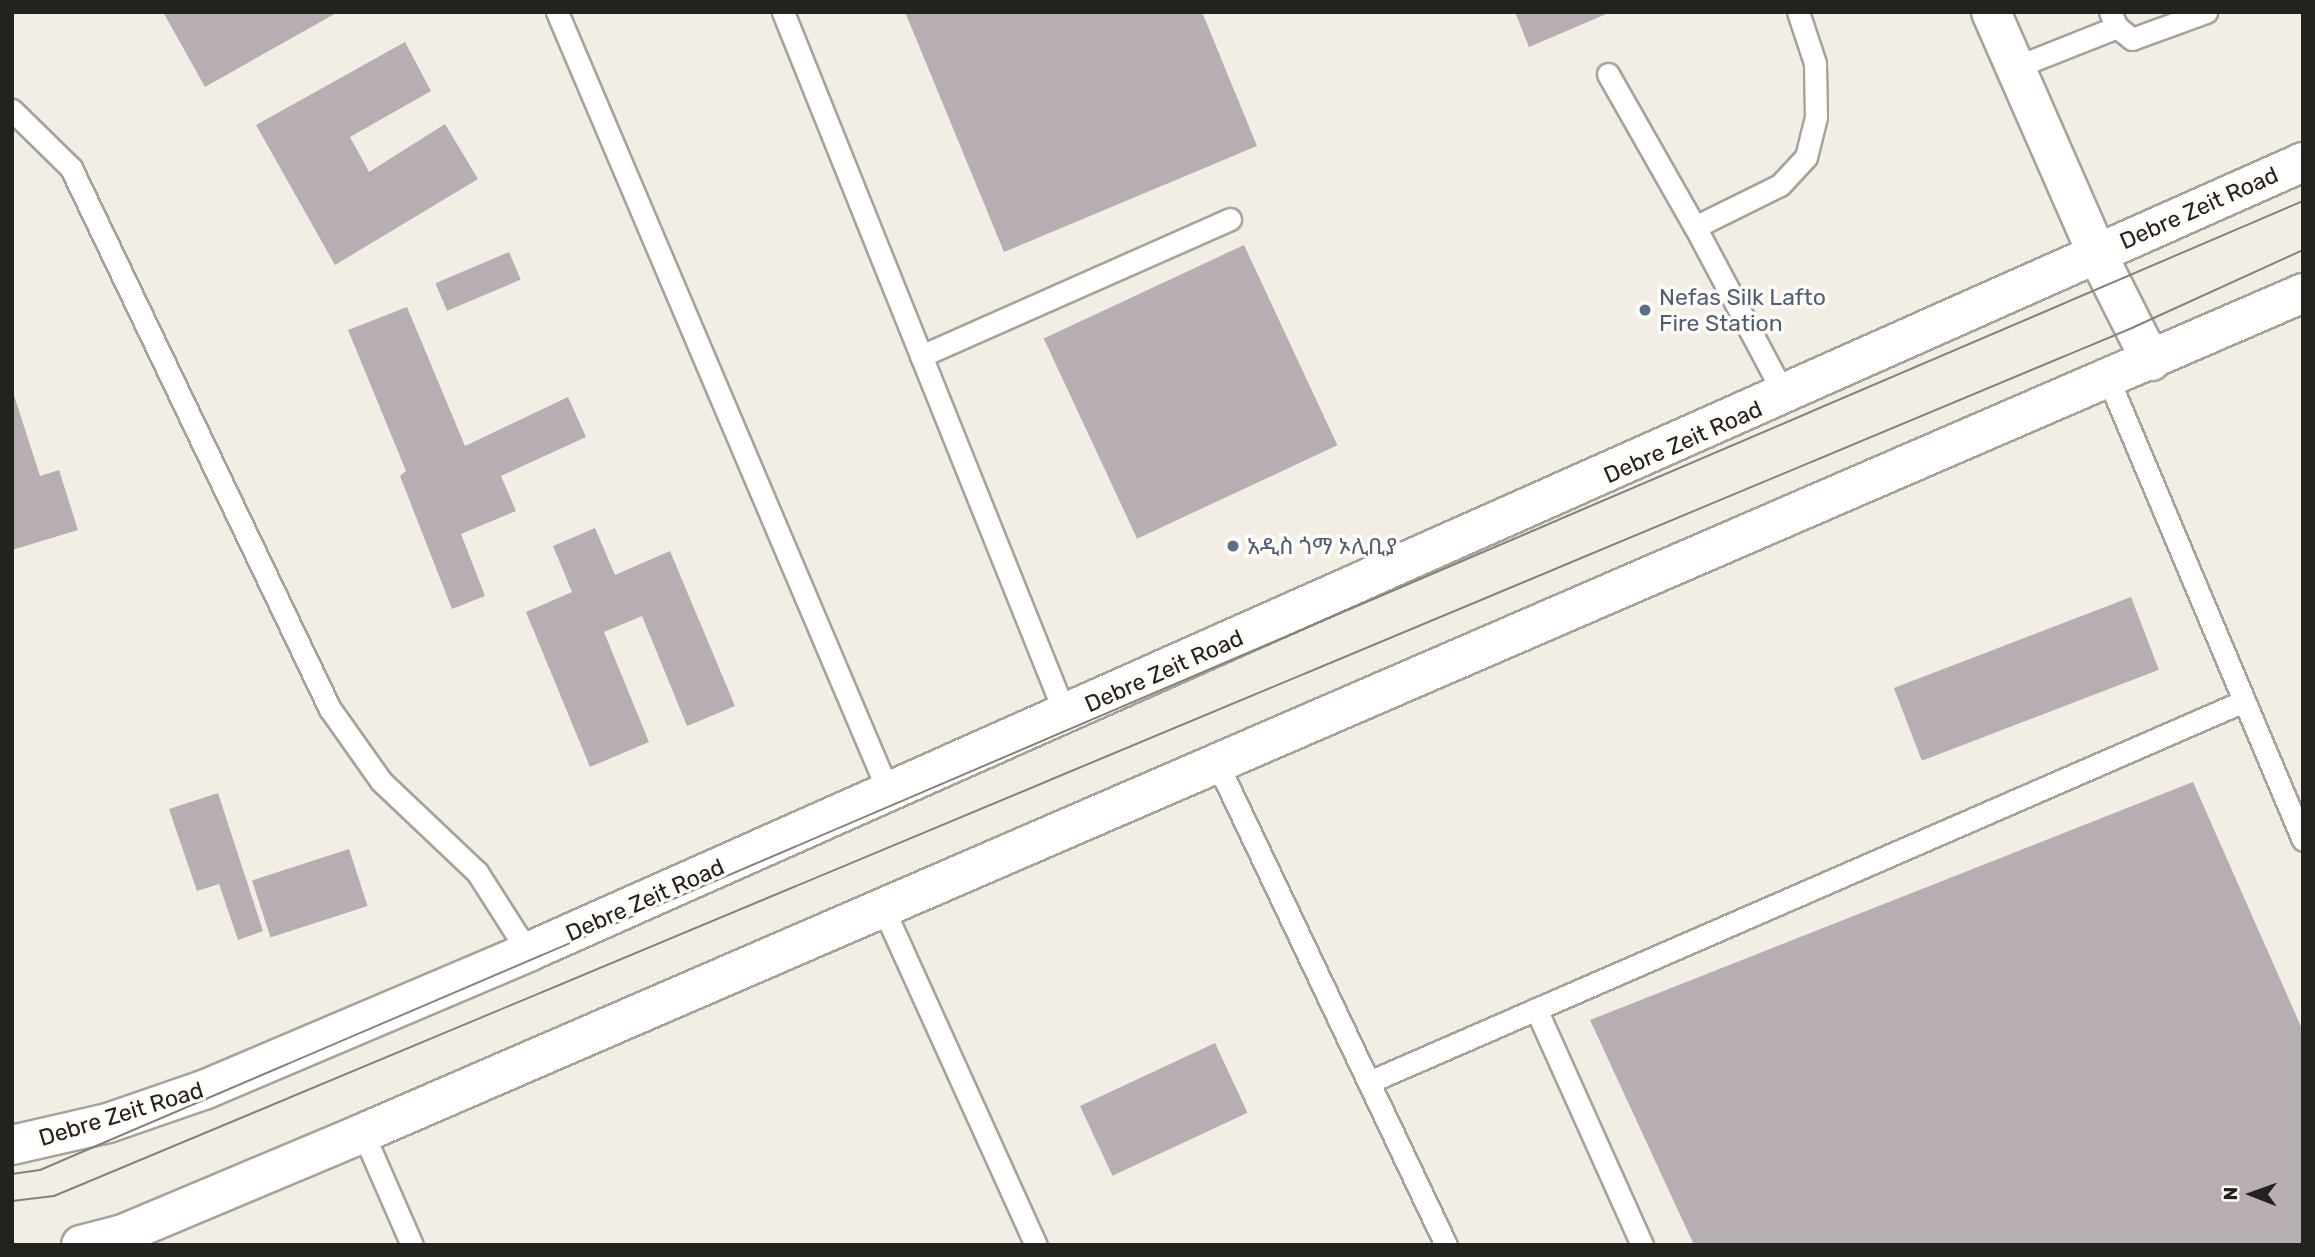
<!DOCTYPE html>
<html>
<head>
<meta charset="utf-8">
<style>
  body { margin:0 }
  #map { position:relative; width:2315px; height:1257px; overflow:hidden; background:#f3eee5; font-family:Rubik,"Noto Sans Ethiopic",sans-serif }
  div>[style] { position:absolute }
  .building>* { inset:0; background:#b7aeb3; transform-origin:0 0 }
  .roads { filter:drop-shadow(2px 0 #a7a29a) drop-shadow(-2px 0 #a7a29a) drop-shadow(0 2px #a7a29a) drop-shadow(0 -2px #a7a29a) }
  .lane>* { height:21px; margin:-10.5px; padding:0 10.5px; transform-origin:10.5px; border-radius:10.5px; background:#fff }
  .street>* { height:38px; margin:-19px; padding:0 19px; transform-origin:19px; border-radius:19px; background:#fff }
  .primary>* { height:38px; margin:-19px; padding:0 19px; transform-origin:19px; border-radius:19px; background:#fff }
  .tram>* { height:2px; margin:-1px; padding:0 1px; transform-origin:1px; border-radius:1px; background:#85827c }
  .dots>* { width:19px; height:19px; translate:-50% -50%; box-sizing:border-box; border:4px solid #fffcf7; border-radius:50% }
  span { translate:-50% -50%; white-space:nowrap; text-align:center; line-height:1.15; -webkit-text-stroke:7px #fffcf7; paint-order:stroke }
  .street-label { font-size:23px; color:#24221f }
  .service-label { font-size:23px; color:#4e5e75 }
  .left { translate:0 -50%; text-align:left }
  .frame { position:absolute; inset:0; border:14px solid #24221f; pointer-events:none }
  .north { position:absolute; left:2217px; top:1159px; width:70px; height:70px; -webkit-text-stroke:5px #fffcf7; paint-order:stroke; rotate:271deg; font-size:19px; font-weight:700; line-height:28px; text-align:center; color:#24221f }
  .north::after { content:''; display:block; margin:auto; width:24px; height:32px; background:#24221f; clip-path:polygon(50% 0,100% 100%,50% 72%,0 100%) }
</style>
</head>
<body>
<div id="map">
  <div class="building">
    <i style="clip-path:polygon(163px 12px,338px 12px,205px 87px)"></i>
    <i style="clip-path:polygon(905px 12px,1202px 12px,1257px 146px,1004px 252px)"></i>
    <i style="clip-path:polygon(1515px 12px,1611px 12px,1529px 47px)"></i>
    <i style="clip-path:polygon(405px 42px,431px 91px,350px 137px,369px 172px,445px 124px,478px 179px,335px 265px,256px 125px)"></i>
    <i style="left:1244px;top:245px;width:221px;height:221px;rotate:65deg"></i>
    <i style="left:509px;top:252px;width:30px;height:80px;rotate:67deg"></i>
    <i style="clip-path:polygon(407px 307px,465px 446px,568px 397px,586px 437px,501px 476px,516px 511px,461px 534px,485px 596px,452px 609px,400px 476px,406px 471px,348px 330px)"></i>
    <i style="clip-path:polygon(12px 389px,40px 476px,59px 470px,78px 530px,12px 550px)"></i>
    <i style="clip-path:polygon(595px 528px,615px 575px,670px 551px,735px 706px,687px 726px,642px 616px,604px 632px,649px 742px,590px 767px,526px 612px,572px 592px,553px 546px)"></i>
    <i style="left:2131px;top:597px;width:78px;height:254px;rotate:69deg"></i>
    <i style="clip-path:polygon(2193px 782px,2303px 1031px,2303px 1245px,1694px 1245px,1590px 1020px)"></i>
    <i style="clip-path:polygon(218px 793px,263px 931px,238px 940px,219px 884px,197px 891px,169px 809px)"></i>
    <i style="left:349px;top:849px;width:60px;height:102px;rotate:72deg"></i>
    <i style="left:1215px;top:1043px;width:77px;height:149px;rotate:65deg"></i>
  </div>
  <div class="roads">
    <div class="lane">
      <i style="left:557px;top:12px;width:849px;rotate:66.97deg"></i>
      <i style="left:783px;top:12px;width:757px;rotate:68.11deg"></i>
      <i style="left:2110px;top:12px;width:17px;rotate:65deg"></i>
      <i style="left:2117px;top:27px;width:19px;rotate:39deg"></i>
      <i style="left:2132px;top:39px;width:79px;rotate:-20deg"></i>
      <i style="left:2016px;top:67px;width:109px;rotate:-21.6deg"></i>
      <i style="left:1608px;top:74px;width:176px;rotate:60.4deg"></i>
      <i style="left:12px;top:110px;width:83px;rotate:44.5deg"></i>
      <i style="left:71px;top:168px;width:600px;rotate:64.42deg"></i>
      <i style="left:330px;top:709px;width:88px;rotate:54.7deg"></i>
      <i style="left:381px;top:781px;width:132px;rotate:43.5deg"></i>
      <i style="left:477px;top:872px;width:95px;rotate:57.5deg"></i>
      <i style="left:921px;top:356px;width:338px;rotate:-23.9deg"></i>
      <i style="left:2108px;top:378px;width:501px;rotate:67.12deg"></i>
      <i style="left:1785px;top:396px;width:191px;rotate:-118deg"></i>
      <i style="left:1695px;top:227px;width:95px;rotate:-26.3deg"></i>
      <i style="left:1780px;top:185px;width:38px;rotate:-47deg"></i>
      <i style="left:1806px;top:157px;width:41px;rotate:-76deg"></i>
      <i style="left:1816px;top:117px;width:54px;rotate:-91.1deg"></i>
      <i style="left:1815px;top:63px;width:54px;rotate:-108.4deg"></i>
      <i style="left:1218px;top:765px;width:531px;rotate:64.59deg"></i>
      <i style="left:883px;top:908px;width:370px;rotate:65.6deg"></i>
      <i style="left:1536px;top:1009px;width:259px;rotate:65.8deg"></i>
      <i style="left:1369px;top:1082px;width:954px;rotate:-23.53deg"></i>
      <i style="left:363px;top:1133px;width:122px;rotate:66.4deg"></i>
    </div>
    <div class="street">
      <i style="left:1991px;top:12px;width:264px;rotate:66.3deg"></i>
      <i style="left:2097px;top:254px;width:120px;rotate:63.2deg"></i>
    </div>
    <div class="primary">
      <i style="left:12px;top:1145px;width:98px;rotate:-12.9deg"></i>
      <i style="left:108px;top:1123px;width:104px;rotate:-19.1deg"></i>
      <i style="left:206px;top:1089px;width:350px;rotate:-23deg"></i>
      <i style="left:528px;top:952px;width:1943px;rotate:-23.99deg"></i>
      <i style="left:81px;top:1245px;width:43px;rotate:-14.7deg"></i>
      <i style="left:123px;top:1234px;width:260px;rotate:-22.8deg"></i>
      <i style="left:363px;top:1133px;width:2114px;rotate:-23.41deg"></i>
    </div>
  </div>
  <div class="tram">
    <i style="left:12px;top:1174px;width:28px;rotate:-8deg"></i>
    <i style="left:40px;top:1170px;width:2462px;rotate:-23.18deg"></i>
    <i style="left:12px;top:1201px;width:42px;rotate:-6.8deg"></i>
    <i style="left:54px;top:1196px;width:2254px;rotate:-22.67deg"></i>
    <i style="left:2134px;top:327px;width:186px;rotate:-24.5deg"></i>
  </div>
  <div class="dots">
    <i style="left:1645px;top:310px;background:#5c6f8a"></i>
    <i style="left:1233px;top:546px;background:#5c6f8a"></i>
  </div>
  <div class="street-label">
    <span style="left:2199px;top:208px;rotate:-24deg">Debre Zeit Road</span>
    <span style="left:1683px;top:442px;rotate:-24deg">Debre Zeit Road</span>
    <span style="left:1164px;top:671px;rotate:-24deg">Debre Zeit Road</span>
    <span style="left:645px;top:900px;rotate:-24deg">Debre Zeit Road</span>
    <span style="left:121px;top:1114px;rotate:-17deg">Debre Zeit Road</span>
  </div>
  <div class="service-label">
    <span class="left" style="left:1659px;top:310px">Nefas Silk Lafto<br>Fire Station</span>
    <span class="left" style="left:1247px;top:546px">አዲስ ጎማ ኦሊቢያ</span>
  </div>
  <div class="frame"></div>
  <div class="north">N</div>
</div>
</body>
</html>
